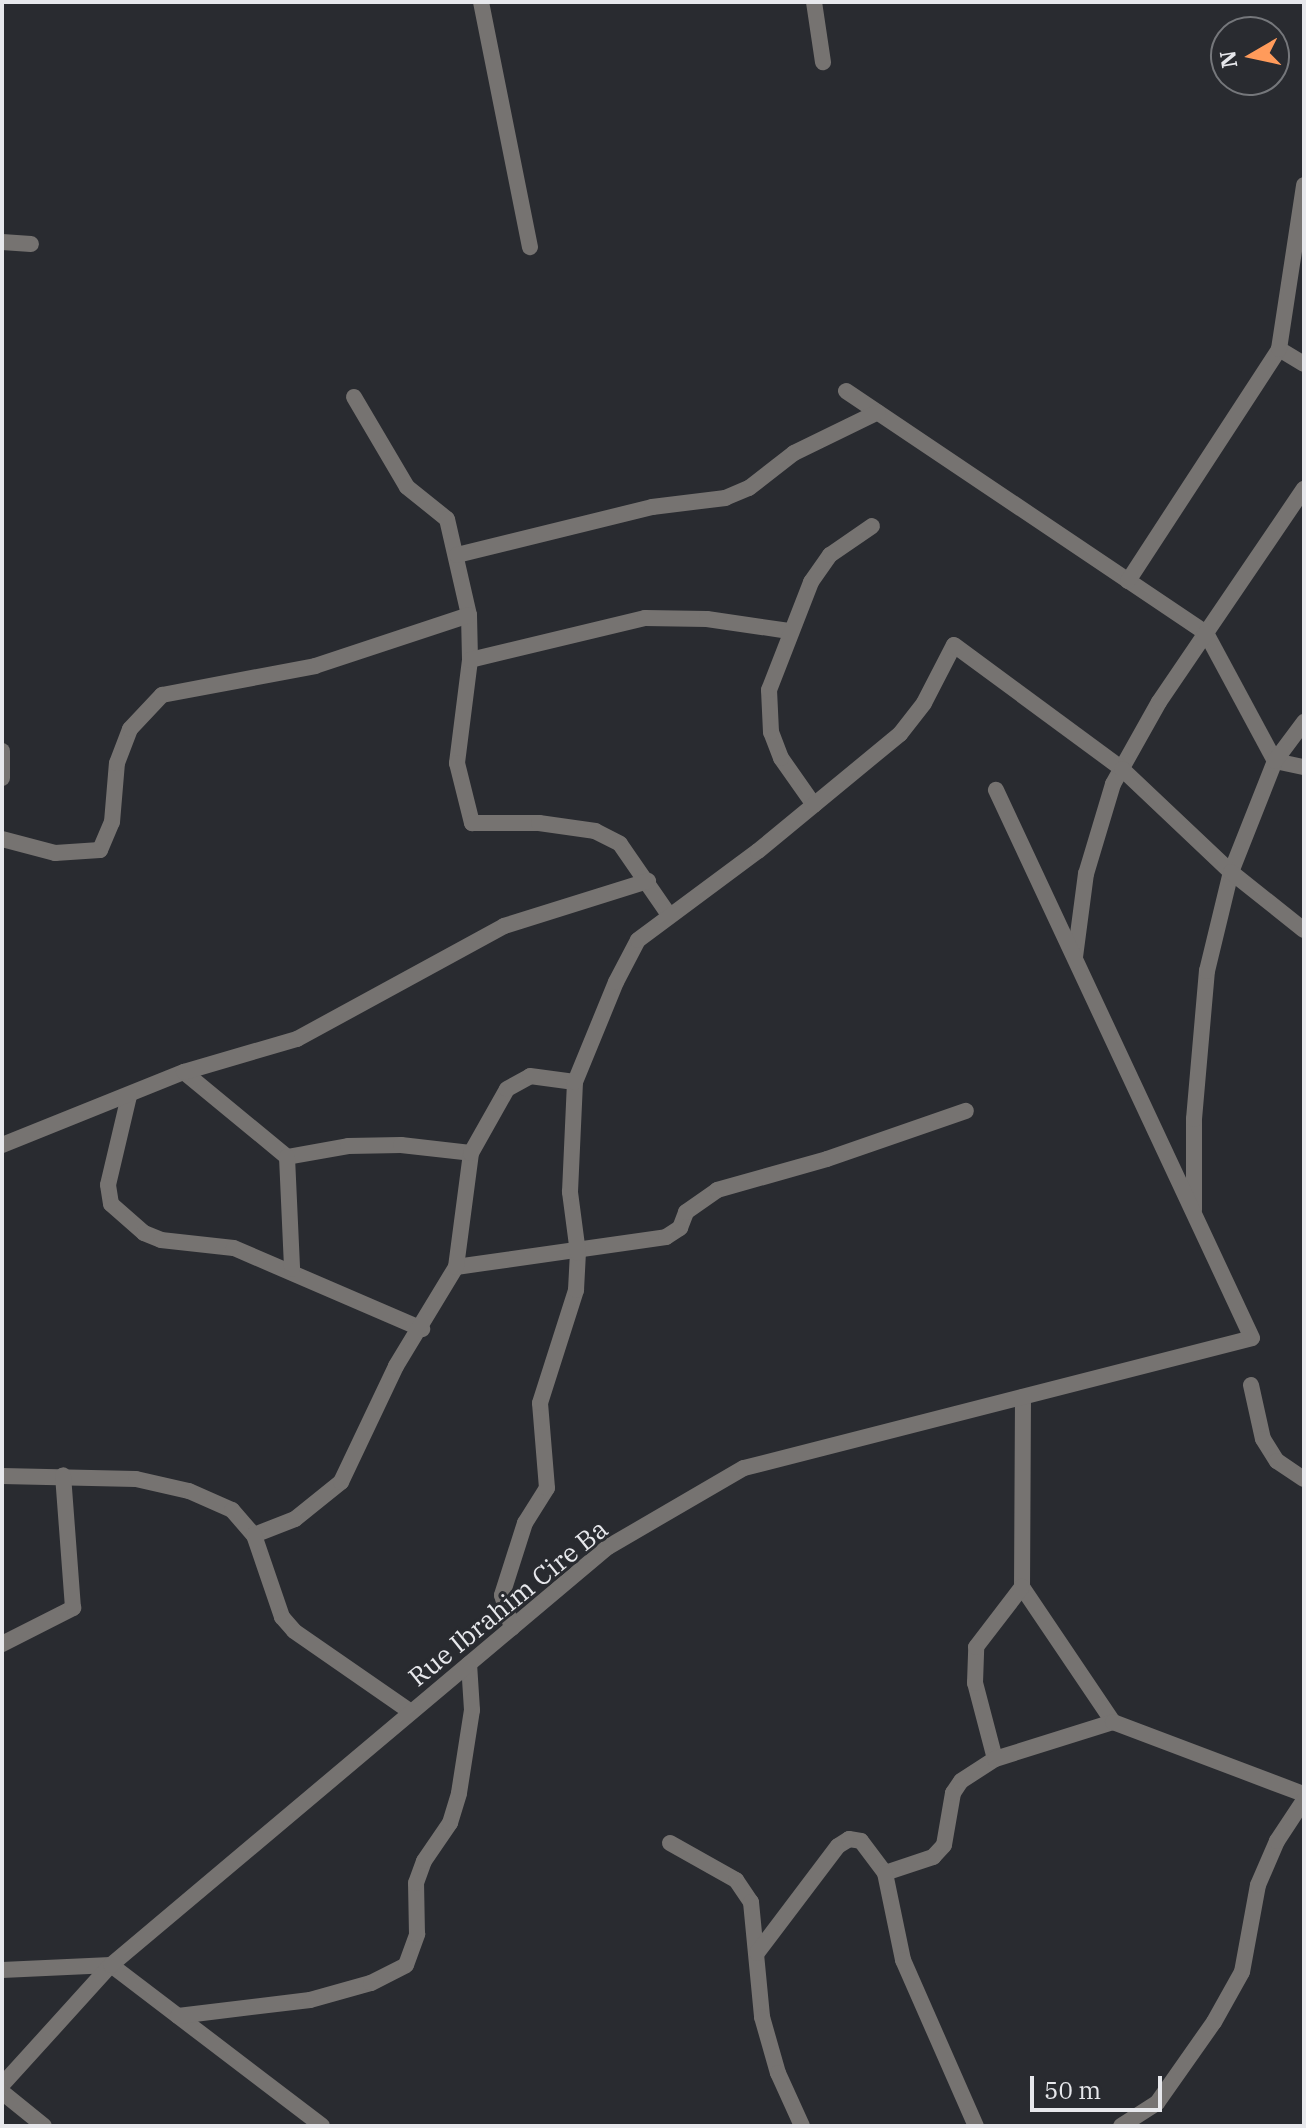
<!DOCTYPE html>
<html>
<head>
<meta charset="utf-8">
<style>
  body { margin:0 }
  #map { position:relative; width:1306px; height:2128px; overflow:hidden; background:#292b30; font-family:"IBM Plex Serif",serif }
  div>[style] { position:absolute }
  .minor>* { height:16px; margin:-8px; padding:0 8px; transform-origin:8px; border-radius:8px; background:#767371 }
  span { translate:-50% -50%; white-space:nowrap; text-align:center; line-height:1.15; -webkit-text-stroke:6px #292b30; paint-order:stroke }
  .street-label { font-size:26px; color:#e7e8ec }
  .frame { position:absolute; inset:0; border:4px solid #e7e8ec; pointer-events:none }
  .north { position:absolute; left:1210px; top:16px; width:80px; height:80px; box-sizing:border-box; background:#292b30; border:2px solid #75777b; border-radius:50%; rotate:261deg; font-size:22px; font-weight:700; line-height:32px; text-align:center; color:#e7e8ec }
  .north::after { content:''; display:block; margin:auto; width:28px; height:36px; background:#ff9b5b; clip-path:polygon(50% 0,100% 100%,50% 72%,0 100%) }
  .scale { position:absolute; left:1030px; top:2076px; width:132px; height:36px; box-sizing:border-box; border:4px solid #e7e8ec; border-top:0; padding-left:10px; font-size:24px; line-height:28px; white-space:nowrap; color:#e7e8ec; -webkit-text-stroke:6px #292b30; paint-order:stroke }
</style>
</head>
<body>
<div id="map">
  <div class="minor">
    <i style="left:481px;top:2px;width:250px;rotate:78.7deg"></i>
    <i style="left:814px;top:2px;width:61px;rotate:81.5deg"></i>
    <i style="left:2px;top:242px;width:29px;rotate:4deg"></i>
    <i style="left:1279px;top:349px;width:29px;rotate:31deg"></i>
    <i style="left:846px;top:391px;width:434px;rotate:33.9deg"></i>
    <i style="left:1206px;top:633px;width:145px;rotate:61.7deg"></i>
    <i style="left:1275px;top:761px;width:30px;rotate:12deg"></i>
    <i style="left:354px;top:397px;width:104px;rotate:59.5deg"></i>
    <i style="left:407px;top:487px;width:51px;rotate:38.7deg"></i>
    <i style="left:447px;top:519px;width:98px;rotate:77.1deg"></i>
    <i style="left:469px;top:615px;width:45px;rotate:88.7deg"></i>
    <i style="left:470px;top:660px;width:104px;rotate:97.2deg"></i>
    <i style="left:457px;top:763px;width:62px;rotate:76deg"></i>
    <i style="left:472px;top:823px;width:67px"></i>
    <i style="left:539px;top:823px;width:57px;rotate:8.1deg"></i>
    <i style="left:595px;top:831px;width:28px;rotate:27deg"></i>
    <i style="left:620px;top:844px;width:86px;rotate:55.4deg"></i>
    <i style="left:457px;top:555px;width:201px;rotate:-13.8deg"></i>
    <i style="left:652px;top:507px;width:74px;rotate:-7deg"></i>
    <i style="left:725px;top:498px;width:26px;rotate:-23deg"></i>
    <i style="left:749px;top:488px;width:57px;rotate:-37.9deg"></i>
    <i style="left:794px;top:453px;width:93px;rotate:-26deg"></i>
    <i style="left:1128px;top:581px;width:277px;rotate:-56.9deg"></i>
    <i style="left:1279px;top:349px;width:166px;rotate:-81.3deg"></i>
    <i style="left:470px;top:660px;width:180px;rotate:-13.5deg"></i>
    <i style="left:645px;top:618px;width:62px;rotate:0.9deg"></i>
    <i style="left:707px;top:619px;width:83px;rotate:8.3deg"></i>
    <i style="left:2px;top:751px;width:27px;rotate:90deg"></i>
    <i style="left:814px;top:805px;width:57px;rotate:-125.1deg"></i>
    <i style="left:781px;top:758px;width:28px;rotate:-111deg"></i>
    <i style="left:771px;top:732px;width:42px;rotate:-92.7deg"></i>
    <i style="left:769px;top:690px;width:116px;rotate:-68.7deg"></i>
    <i style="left:811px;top:582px;width:33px;rotate:-55deg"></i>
    <i style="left:830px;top:555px;width:51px;rotate:-34.6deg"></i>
    <i style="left:2px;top:839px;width:55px;rotate:14.8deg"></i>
    <i style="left:55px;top:853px;width:45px;rotate:-3.8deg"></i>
    <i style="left:100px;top:850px;width:30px;rotate:-67deg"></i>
    <i style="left:112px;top:822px;width:59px;rotate:-85.2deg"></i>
    <i style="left:117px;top:763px;width:36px;rotate:-69deg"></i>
    <i style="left:130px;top:729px;width:47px;rotate:-46.7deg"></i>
    <i style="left:162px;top:695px;width:156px;rotate:-10.7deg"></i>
    <i style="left:315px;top:666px;width:162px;rotate:-18.3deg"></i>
    <i style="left:1075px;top:957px;width:84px;rotate:-82.5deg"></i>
    <i style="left:1086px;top:874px;width:94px;rotate:-73.3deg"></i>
    <i style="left:1113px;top:784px;width:94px;rotate:-60.7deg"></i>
    <i style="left:1159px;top:702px;width:258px;rotate:-55.8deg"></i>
    <i style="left:184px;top:1072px;width:134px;rotate:39.5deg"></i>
    <i style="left:287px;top:1157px;width:62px;rotate:-10.2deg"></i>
    <i style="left:348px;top:1146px;width:53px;rotate:-1.1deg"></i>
    <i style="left:401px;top:1145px;width:70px;rotate:6.5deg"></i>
    <i style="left:129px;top:1096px;width:91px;rotate:103.3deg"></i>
    <i style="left:108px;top:1185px;width:19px;rotate:81deg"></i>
    <i style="left:111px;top:1204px;width:44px;rotate:41.3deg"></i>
    <i style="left:144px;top:1233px;width:18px;rotate:22deg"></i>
    <i style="left:161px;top:1240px;width:73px;rotate:6.3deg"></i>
    <i style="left:234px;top:1248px;width:205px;rotate:23.3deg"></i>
    <i style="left:2px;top:1145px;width:196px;rotate:-21.9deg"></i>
    <i style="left:184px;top:1072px;width:118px;rotate:-16.3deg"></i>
    <i style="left:297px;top:1039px;width:236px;rotate:-28.6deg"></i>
    <i style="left:504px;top:926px;width:151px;rotate:-17.4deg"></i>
    <i style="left:287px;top:1157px;width:112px;rotate:87.4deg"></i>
    <i style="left:1194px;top:1210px;width:91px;rotate:-90deg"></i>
    <i style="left:1194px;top:1119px;width:149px;rotate:-85deg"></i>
    <i style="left:1207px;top:971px;width:102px;rotate:-76.4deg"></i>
    <i style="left:1231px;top:872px;width:119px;rotate:-68.4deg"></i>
    <i style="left:1275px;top:761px;width:49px;rotate:-53.4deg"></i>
    <i style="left:456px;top:1267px;width:212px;rotate:-8.1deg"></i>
    <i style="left:666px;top:1237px;width:17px;rotate:-33deg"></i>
    <i style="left:680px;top:1228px;width:17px;rotate:-69deg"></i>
    <i style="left:686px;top:1212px;width:38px;rotate:-35deg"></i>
    <i style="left:717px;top:1190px;width:114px;rotate:-15.7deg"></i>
    <i style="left:827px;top:1159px;width:147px;rotate:-19.1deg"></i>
    <i style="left:1251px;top:1385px;width:55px;rotate:77.5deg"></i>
    <i style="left:1263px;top:1439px;width:26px;rotate:58deg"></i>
    <i style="left:1277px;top:1461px;width:32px;rotate:34deg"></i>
    <i style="left:1023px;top:1397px;width:190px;rotate:90.3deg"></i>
    <i style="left:1022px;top:1587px;width:163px;rotate:56deg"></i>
    <i style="left:2px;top:1476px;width:134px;rotate:1.3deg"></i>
    <i style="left:136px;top:1479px;width:54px;rotate:12.8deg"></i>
    <i style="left:189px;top:1491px;width:47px;rotate:23.8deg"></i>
    <i style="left:232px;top:1510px;width:33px;rotate:49deg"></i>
    <i style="left:254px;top:1535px;width:44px;rotate:-21.3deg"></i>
    <i style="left:295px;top:1519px;width:59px;rotate:-38.8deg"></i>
    <i style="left:341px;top:1482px;width:128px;rotate:-64.6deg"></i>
    <i style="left:396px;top:1366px;width:116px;rotate:-58.8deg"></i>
    <i style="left:456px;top:1267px;width:115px;rotate:-82.5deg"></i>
    <i style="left:471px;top:1153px;width:73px;rotate:-60.6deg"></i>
    <i style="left:507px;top:1089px;width:26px;rotate:-29deg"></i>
    <i style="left:530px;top:1076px;width:45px;rotate:7.6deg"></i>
    <i style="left:254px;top:1535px;width:87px;rotate:71.1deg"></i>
    <i style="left:282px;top:1617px;width:18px;rotate:49deg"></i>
    <i style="left:294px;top:1631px;width:142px;rotate:34.7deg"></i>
    <i style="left:512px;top:1628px;width:34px;rotate:-107deg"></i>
    <i style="left:502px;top:1595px;width:76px;rotate:-72.3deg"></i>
    <i style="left:525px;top:1523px;width:41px;rotate:-57.8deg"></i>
    <i style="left:547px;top:1488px;width:85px;rotate:-94.7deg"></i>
    <i style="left:540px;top:1403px;width:119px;rotate:-72.3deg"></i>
    <i style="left:576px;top:1290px;width:37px;rotate:-87deg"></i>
    <i style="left:578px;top:1253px;width:62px;rotate:-97.5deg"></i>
    <i style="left:570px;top:1192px;width:110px;rotate:-87.4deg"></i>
    <i style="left:575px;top:1082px;width:108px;rotate:-67.7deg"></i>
    <i style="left:616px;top:982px;width:47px;rotate:-62.4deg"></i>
    <i style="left:638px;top:940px;width:149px;rotate:-36.6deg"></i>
    <i style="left:758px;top:851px;width:184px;rotate:-39.5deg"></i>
    <i style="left:900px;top:734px;width:39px;rotate:-52deg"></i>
    <i style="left:924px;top:703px;width:65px;rotate:-62.7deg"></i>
    <i style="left:954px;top:645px;width:209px;rotate:36.4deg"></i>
    <i style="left:1122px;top:769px;width:150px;rotate:43.4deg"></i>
    <i style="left:1231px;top:872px;width:93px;rotate:38.5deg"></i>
    <i style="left:2px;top:1644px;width:80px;rotate:-26.9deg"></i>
    <i style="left:73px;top:1608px;width:133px;rotate:-94.3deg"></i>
    <i style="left:995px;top:1759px;width:79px;rotate:-104.7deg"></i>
    <i style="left:975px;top:1683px;width:36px;rotate:-88deg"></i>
    <i style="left:976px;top:1647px;width:76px;rotate:-52.5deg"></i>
    <i style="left:670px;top:1843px;width:76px;rotate:29.3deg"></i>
    <i style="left:736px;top:1880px;width:27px;rotate:56deg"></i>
    <i style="left:751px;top:1902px;width:116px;rotate:84.5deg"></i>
    <i style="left:762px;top:2017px;width:58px;rotate:74.1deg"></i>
    <i style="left:778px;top:2073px;width:58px;rotate:65.6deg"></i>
    <i style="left:885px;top:1873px;width:51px;rotate:-18.4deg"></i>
    <i style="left:933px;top:1857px;width:16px;rotate:-47deg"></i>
    <i style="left:944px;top:1845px;width:53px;rotate:-80.2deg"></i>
    <i style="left:953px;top:1793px;width:14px;rotate:-56deg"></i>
    <i style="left:961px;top:1781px;width:40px;rotate:-32.9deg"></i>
    <i style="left:995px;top:1759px;width:124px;rotate:-17.4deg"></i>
    <i style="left:1113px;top:1722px;width:204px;rotate:20.7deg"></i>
    <i style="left:757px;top:1953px;width:134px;rotate:-52.9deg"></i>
    <i style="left:838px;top:1846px;width:13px;rotate:-32deg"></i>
    <i style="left:849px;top:1839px;width:12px;rotate:9deg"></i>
    <i style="left:861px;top:1841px;width:40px;rotate:53deg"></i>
    <i style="left:885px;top:1873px;width:89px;rotate:78.3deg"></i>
    <i style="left:903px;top:1960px;width:181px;rotate:66.3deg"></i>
    <i style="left:2px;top:1970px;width:109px;rotate:-2.6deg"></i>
    <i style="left:111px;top:1965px;width:265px;rotate:37.3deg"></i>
    <i style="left:178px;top:2016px;width:133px;rotate:-6.9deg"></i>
    <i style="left:310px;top:2000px;width:63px;rotate:-15.6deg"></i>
    <i style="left:371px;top:1983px;width:39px;rotate:-27deg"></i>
    <i style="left:406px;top:1965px;width:33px;rotate:-70deg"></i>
    <i style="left:417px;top:1934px;width:51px;rotate:-91.1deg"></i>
    <i style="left:416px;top:1883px;width:23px;rotate:-70deg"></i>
    <i style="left:424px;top:1861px;width:46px;rotate:-55.6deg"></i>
    <i style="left:450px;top:1823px;width:31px;rotate:-73deg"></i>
    <i style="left:459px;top:1793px;width:84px;rotate:-81.1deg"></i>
    <i style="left:472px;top:1710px;width:46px;rotate:-93.7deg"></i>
    <i style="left:2px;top:2085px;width:162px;rotate:-47.8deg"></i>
    <i style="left:111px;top:1965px;width:649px;rotate:-40.07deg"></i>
    <i style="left:608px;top:1547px;width:157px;rotate:-30.2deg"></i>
    <i style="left:744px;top:1468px;width:524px;rotate:-14.35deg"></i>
    <i style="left:1252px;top:1338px;width:605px;rotate:-115.04deg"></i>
    <i style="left:2px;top:2092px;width:54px;rotate:39deg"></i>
    <i style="left:1121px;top:2126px;width:43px;rotate:-32.6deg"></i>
    <i style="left:1157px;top:2103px;width:99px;rotate:-54.9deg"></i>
    <i style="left:1214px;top:2022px;width:57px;rotate:-60.8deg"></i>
    <i style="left:1242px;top:1972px;width:88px;rotate:-79.6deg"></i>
    <i style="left:1258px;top:1885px;width:48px;rotate:-66.6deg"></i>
    <i style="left:1277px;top:1841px;width:49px;rotate:-56.6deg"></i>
  </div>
  <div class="street-label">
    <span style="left:508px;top:1603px;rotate:-39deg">Rue Ibrahim Cire Ba</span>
  </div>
  <div class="frame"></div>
  <div class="north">N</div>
  <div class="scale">50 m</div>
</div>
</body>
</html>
